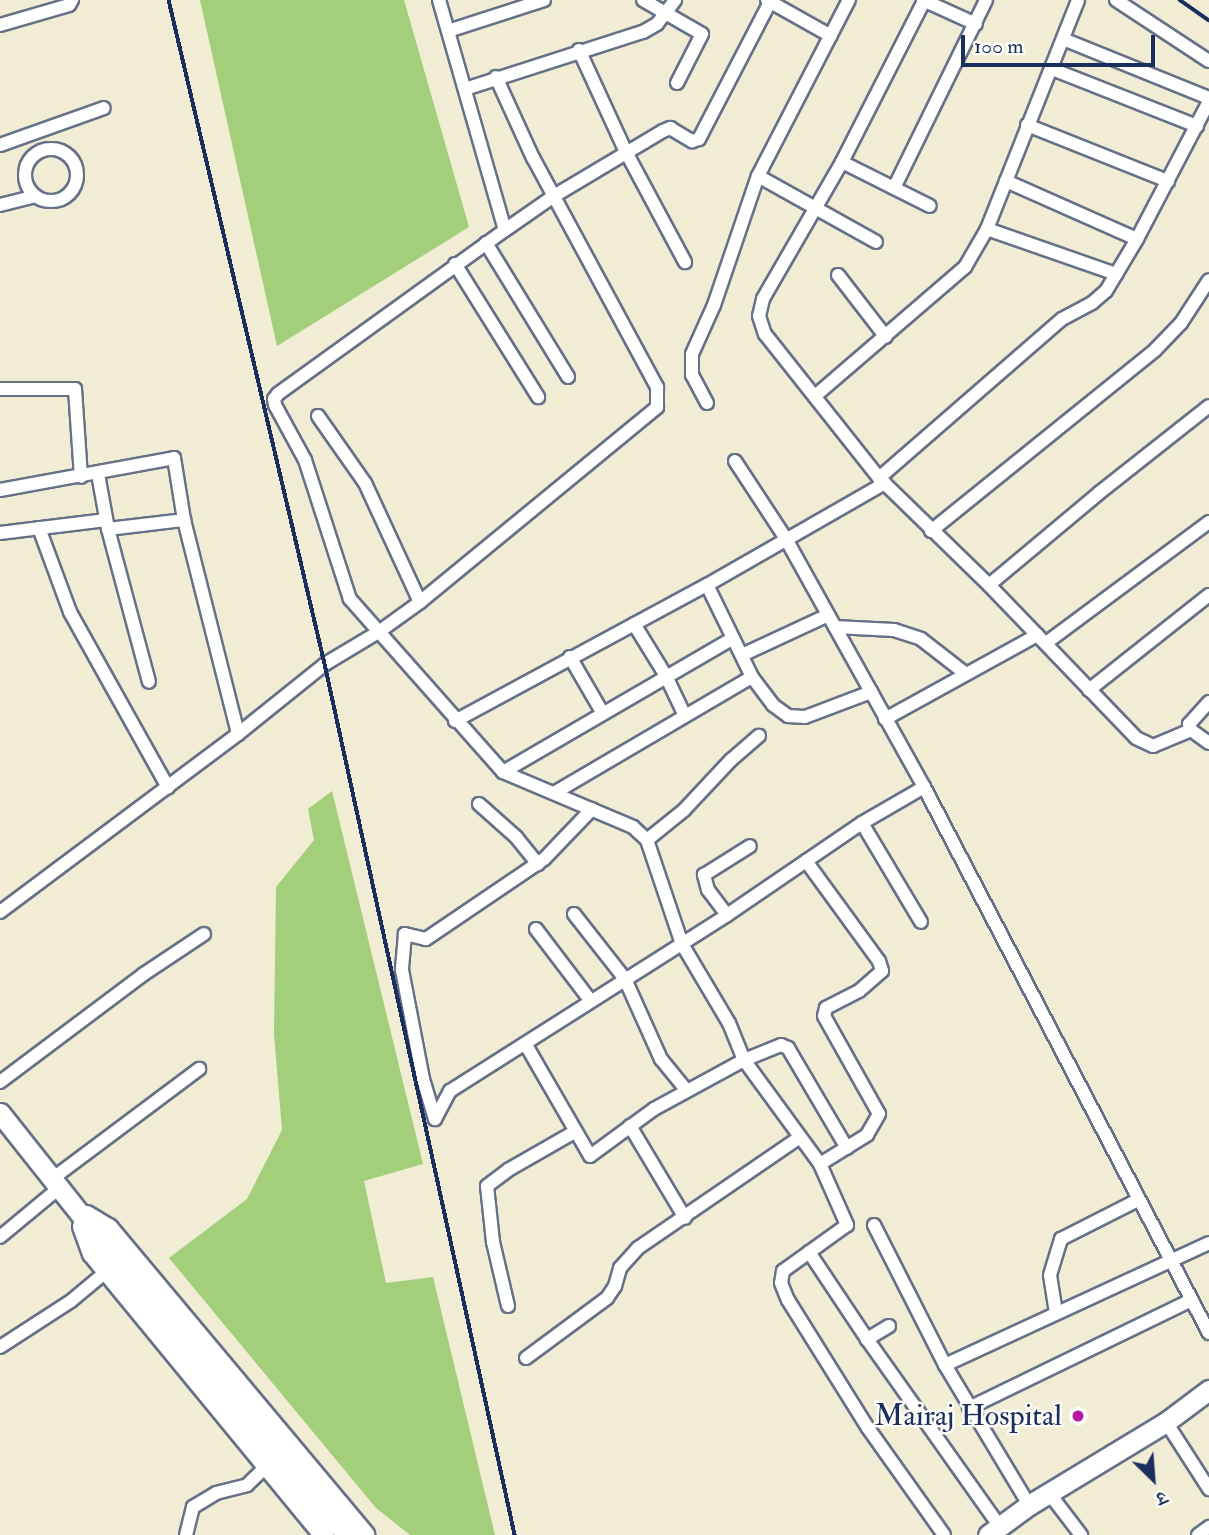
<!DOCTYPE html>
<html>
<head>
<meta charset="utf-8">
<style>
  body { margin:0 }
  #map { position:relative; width:1209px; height:1535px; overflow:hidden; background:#f1ecd4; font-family:"IM FELL Double Pica","Noto Serif Devanagari",serif }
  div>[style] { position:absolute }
  .green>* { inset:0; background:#a3ce7a }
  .roads { filter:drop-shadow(2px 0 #667187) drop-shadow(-2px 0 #667187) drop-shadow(0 2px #667187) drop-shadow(0 -2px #667187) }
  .street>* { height:12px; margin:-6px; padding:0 6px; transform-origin:6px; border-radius:6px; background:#fff }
  .street>.ring { margin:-6px; padding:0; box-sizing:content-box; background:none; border:12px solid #fff; border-radius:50% }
  .secondary>* { height:19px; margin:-9.5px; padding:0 9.5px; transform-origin:9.5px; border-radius:9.5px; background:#fff }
  .rail>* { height:3.5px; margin:-1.75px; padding:0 1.75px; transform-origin:1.75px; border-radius:1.75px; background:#1b2f5e }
  .dots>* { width:19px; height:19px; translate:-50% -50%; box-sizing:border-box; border:4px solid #fdfcf7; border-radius:50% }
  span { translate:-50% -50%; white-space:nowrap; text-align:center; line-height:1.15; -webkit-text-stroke:5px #fdfcf7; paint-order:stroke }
  .poi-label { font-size:30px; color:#1b2f5e }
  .right { translate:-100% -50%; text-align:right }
  .north { position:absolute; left:1118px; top:1444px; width:70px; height:70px; -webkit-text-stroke:5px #fdfcf7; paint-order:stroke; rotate:155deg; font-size:19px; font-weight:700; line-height:28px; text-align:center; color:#1b2f5e }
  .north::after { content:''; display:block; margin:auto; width:24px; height:32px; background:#1b2f5e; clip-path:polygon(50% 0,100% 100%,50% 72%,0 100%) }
  .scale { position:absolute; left:961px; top:35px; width:194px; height:32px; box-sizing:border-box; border:4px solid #1b2f5e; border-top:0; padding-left:9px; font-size:21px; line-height:24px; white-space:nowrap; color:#1b2f5e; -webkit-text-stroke:5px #fdfcf7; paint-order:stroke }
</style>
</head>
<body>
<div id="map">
  <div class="green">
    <i style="clip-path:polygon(200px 0,404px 0,469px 227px,277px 346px)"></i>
    <i style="clip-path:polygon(332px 791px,423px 1164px,364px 1181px,386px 1283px,433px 1277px,495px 1535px,410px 1535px,376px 1508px,169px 1258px,247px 1199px,282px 1130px,274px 1034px,276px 887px,314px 840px,308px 809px)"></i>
  </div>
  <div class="roads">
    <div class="street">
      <i style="left:439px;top:0;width:239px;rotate:74deg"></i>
      <i style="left:505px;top:230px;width:280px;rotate:144.2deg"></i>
      <i style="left:278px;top:394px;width:6px;rotate:129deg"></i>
      <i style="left:274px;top:399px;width:6px;rotate:81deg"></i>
      <i style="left:275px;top:405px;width:63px;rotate:61.4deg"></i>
      <i style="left:305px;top:460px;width:146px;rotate:72.1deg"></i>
      <i style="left:350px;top:599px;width:231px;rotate:48.5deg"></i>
      <i style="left:503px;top:772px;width:141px;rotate:22.9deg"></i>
      <i style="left:633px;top:827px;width:19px;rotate:43deg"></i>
      <i style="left:647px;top:840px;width:110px;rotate:71.4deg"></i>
      <i style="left:682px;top:944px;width:92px;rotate:59.3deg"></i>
      <i style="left:729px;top:1023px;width:40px;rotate:68deg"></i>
      <i style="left:744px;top:1060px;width:129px;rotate:53.8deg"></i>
      <i style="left:643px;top:0;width:68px;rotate:30deg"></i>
      <i style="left:702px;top:34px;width:55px;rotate:117deg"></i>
      <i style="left:767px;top:0;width:73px;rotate:29.4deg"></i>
      <i style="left:923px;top:0;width:58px;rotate:24.4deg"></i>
      <i style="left:1116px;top:0;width:111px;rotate:33.3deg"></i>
      <i style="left:924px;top:1px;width:181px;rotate:117deg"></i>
      <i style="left:842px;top:162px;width:158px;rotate:120deg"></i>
      <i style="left:763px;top:299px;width:17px;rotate:103deg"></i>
      <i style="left:759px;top:316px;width:19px;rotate:72deg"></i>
      <i style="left:765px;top:334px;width:184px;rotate:51.6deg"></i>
      <i style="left:879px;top:478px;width:153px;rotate:44.2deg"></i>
      <i style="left:989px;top:585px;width:212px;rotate:46.1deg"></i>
      <i style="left:1136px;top:738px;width:19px;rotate:25deg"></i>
      <i style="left:1153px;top:746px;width:41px;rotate:-22.8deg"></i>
      <i style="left:0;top:25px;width:72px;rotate:-16.2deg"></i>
      <i style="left:69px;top:5px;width:6px;rotate:-59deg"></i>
      <i style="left:448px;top:31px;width:101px;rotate:-17.9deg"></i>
      <i style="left:1063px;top:39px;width:157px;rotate:22deg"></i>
      <i style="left:579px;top:50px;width:112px;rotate:65.3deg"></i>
      <i style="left:626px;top:152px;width:125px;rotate:61.8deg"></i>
      <i style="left:1052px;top:69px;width:156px;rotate:21.5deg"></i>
      <i style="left:465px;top:89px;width:187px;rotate:-17.8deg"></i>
      <i style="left:643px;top:32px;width:16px;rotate:-30deg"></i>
      <i style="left:657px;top:24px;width:30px;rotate:-53deg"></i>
      <i style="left:1027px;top:125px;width:152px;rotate:21.7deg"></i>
      <i style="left:0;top:145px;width:110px;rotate:-19.6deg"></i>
      <i class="ring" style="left:25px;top:149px;width:40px;height:40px"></i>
      <i style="left:842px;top:162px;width:98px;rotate:26.6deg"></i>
      <i style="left:758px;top:176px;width:135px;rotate:29.2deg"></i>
      <i style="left:1006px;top:181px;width:143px;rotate:23.9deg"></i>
      <i style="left:894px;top:188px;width:209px;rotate:-63.9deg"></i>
      <i style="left:0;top:205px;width:36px;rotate:-14deg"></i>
      <i style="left:987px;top:229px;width:137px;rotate:19.2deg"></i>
      <i style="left:505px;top:230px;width:60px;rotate:-34.8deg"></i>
      <i style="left:554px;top:196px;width:127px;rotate:-30.8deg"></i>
      <i style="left:663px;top:131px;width:8px;rotate:-23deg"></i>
      <i style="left:670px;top:128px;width:26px;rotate:31deg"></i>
      <i style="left:692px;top:141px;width:7px;rotate:-16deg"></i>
      <i style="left:699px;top:139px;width:157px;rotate:-62.6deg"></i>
      <i style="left:486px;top:243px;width:157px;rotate:58.5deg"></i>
      <i style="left:455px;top:264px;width:157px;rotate:58deg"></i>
      <i style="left:838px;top:275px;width:78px;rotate:52.3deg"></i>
      <i style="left:0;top:389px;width:75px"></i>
      <i style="left:75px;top:389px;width:88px;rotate:86.1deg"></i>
      <i style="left:815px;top:396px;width:198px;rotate:-40.7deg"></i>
      <i style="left:965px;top:267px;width:44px;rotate:-59.9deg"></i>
      <i style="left:987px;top:229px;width:246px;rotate:-68.3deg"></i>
      <i style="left:707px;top:403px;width:32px;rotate:-118deg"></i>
      <i style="left:692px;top:375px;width:21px;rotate:-90deg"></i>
      <i style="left:692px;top:354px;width:54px;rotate:-65.8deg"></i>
      <i style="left:714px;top:305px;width:136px;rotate:-71.2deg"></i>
      <i style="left:758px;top:176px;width:198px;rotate:-62.7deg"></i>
      <i style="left:318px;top:416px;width:82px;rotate:55deg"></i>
      <i style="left:365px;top:483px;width:131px;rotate:65.2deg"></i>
      <i style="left:735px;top:461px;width:93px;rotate:56.8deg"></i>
      <i style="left:786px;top:539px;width:284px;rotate:60.9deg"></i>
      <i style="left:924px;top:787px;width:616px;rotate:62.44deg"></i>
      <i style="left:98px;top:474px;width:56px;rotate:79.7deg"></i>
      <i style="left:108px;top:529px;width:158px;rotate:75deg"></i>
      <i style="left:879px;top:478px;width:242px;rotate:-41deg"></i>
      <i style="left:1062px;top:319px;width:34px;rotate:-28deg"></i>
      <i style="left:1092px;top:303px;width:18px;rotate:-41deg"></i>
      <i style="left:1106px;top:291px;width:61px;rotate:-59.2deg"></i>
      <i style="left:1137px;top:239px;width:156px;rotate:-62.4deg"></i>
      <i style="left:0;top:490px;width:177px;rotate:-10.4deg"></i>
      <i style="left:174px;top:458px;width:63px;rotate:80.8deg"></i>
      <i style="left:39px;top:528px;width:90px;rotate:69.7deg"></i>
      <i style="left:70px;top:612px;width:201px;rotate:60.8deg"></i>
      <i style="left:108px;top:529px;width:77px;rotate:-6.8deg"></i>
      <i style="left:184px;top:520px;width:221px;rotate:75.8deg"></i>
      <i style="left:931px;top:531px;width:288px;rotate:-38.9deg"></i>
      <i style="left:1155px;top:350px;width:37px;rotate:-46deg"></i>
      <i style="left:1181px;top:323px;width:51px;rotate:-56.9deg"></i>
      <i style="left:0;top:533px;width:107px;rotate:-7deg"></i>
      <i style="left:707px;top:585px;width:102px;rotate:63.9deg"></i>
      <i style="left:752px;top:677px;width:35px;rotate:53deg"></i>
      <i style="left:773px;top:705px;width:19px;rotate:36deg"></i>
      <i style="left:788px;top:716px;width:17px;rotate:3deg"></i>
      <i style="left:805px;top:717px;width:71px;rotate:-20.7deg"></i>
      <i style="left:989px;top:585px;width:143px;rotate:-39.9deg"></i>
      <i style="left:1099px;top:493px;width:140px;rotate:-38.3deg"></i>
      <i style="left:634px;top:624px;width:61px;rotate:58.4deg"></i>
      <i style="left:666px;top:676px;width:44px;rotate:64.6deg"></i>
      <i style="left:835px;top:627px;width:59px;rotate:2.9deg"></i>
      <i style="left:894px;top:630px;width:28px;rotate:18deg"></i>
      <i style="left:921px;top:639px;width:57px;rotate:37.9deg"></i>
      <i style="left:1046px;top:643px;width:203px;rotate:-36.6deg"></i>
      <i style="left:742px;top:655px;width:95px;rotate:-24.9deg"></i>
      <i style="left:570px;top:657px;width:64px;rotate:59.8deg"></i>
      <i style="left:1089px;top:690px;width:153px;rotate:-38.4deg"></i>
      <i style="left:1209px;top:702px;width:30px;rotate:132deg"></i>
      <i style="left:1189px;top:724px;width:6px;rotate:72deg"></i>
      <i style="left:1191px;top:730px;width:22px;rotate:36deg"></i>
      <i style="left:885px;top:719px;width:174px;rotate:-28.9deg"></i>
      <i style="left:455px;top:721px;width:286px;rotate:-28.4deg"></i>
      <i style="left:707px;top:585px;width:205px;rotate:-29.8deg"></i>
      <i style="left:503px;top:772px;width:266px;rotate:-30.2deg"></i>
      <i style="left:554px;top:793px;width:229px;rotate:-30.4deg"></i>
      <i style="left:479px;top:804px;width:50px;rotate:41.7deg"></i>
      <i style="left:516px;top:837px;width:35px;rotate:51deg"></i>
      <i style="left:592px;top:809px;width:69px;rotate:133.8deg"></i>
      <i style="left:544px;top:859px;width:143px;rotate:145.9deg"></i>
      <i style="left:426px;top:939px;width:22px;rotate:-167deg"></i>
      <i style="left:405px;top:934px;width:36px;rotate:95deg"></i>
      <i style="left:402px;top:970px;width:111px;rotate:79.1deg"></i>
      <i style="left:423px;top:1079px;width:42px;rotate:73.3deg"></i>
      <i style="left:435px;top:1119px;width:32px;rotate:-62deg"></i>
      <i style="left:450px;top:1091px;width:328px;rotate:-32.4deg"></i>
      <i style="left:727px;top:915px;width:163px;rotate:-34.3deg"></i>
      <i style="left:862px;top:823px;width:72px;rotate:-30.1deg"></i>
      <i style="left:862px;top:823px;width:115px;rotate:59.2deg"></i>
      <i style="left:647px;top:840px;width:48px;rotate:-39deg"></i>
      <i style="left:684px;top:810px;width:69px;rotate:-46.8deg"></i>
      <i style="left:731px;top:760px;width:37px;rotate:-41deg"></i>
      <i style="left:806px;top:861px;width:124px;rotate:53.9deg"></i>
      <i style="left:879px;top:961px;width:10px;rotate:73deg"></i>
      <i style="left:882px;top:971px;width:30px;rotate:139deg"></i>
      <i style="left:859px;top:991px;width:37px;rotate:153deg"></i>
      <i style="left:826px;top:1008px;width:8px;rotate:104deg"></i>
      <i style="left:824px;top:1016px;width:112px;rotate:60.7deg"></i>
      <i style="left:879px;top:1114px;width:24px;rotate:120deg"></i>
      <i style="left:867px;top:1135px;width:55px;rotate:148.3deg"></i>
      <i style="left:820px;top:1164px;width:67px;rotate:66.1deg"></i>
      <i style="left:847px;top:1225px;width:79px;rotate:144.3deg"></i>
      <i style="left:783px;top:1271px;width:12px;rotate:99deg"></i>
      <i style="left:781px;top:1283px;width:18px;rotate:68deg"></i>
      <i style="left:788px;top:1300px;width:151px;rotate:58deg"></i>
      <i style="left:868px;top:1428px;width:131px;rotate:54.6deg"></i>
      <i style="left:0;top:912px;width:297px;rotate:-36.8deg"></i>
      <i style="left:238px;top:734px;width:112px;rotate:-38.8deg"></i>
      <i style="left:325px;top:664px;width:64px;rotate:-31deg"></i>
      <i style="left:380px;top:631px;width:49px;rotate:-35.9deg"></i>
      <i style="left:420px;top:602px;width:307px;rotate:-39.4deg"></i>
      <i style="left:657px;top:407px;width:20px;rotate:-90deg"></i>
      <i style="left:657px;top:387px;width:260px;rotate:-118.4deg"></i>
      <i style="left:533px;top:158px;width:89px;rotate:-114.6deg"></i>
      <i style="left:574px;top:914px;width:83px;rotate:51.9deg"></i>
      <i style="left:625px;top:979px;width:88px;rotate:65.8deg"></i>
      <i style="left:661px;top:1059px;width:41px;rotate:50.9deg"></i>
      <i style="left:727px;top:915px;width:31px;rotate:-127deg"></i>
      <i style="left:708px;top:890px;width:16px;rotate:-105deg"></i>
      <i style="left:704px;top:875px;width:54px;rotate:-32.2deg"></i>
      <i style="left:536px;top:929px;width:89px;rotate:52.7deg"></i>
      <i style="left:526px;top:1045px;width:128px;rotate:60deg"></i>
      <i style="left:590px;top:1156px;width:79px;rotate:-36.3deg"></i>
      <i style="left:654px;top:1109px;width:102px;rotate:-28.6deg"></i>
      <i style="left:744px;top:1060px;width:40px;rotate:-22deg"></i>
      <i style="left:781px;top:1045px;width:8px;rotate:23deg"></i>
      <i style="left:788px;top:1048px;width:116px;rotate:59.5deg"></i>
      <i style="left:0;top:1082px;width:180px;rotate:-36.9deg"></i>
      <i style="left:144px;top:974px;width:72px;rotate:-33.7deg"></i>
      <i style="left:630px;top:1126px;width:107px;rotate:59.1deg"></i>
      <i style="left:52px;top:1179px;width:184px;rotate:-36.8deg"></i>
      <i style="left:874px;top:1225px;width:157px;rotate:63.1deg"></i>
      <i style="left:945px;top:1365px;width:291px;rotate:-24.8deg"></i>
      <i style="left:0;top:1237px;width:77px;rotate:-39.7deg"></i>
      <i style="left:809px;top:1252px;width:105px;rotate:56.3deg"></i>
      <i style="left:508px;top:1306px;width:66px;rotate:-103.2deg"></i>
      <i style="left:493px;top:1242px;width:56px;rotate:-96.1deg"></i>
      <i style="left:487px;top:1186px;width:26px;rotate:-37deg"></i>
      <i style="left:508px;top:1170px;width:78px;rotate:-29.8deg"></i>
      <i style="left:1056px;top:1313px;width:38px;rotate:-99deg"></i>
      <i style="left:1050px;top:1275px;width:38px;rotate:-73deg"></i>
      <i style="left:1061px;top:1239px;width:86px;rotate:-26.9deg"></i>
      <i style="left:889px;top:1326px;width:26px;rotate:149deg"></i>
      <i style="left:867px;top:1339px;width:230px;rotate:54.7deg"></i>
      <i style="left:0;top:1347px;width:85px;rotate:-32.9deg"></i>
      <i style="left:71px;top:1301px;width:47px;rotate:-39.8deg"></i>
      <i style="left:526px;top:1358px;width:101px;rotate:-36.5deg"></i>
      <i style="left:607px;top:1298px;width:14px;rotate:-56deg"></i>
      <i style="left:615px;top:1286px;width:19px;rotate:-74deg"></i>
      <i style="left:620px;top:1268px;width:27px;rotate:-48deg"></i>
      <i style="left:638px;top:1248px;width:196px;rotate:-34.4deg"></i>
      <i style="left:945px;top:1365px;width:163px;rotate:59deg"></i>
      <i style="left:969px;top:1408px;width:247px;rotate:-25.9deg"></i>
      <i style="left:1166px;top:1422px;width:80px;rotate:57.3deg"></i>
      <i style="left:1049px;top:1493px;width:53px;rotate:52.7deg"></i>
      <i style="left:186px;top:1535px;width:29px;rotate:-76deg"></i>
      <i style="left:193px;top:1507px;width:27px;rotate:-31deg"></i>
      <i style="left:216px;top:1493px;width:32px;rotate:-14deg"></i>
      <i style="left:247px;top:1485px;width:29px;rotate:-44deg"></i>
      <i style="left:1198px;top:1535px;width:14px;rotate:-36deg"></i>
    </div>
    <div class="secondary">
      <i style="left:0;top:1113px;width:154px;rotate:51.6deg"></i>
      <i style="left:96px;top:1234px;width:392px;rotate:50.2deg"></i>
      <i style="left:86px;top:1215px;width:26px;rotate:31deg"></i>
      <i style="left:108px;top:1228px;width:400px;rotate:50.1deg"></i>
      <i style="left:82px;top:1226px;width:29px;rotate:70deg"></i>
      <i style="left:92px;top:1253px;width:365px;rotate:50.6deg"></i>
      <i style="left:988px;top:1535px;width:51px;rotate:-36.2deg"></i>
      <i style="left:1029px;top:1505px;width:160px;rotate:-31.2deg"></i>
      <i style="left:1166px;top:1422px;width:54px;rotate:-36.7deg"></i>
    </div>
  </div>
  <div class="rail">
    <i style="left:169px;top:0;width:682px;rotate:76.78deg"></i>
    <i style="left:325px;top:664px;width:891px;rotate:77.69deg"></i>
    <i style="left:1180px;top:0;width:35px;rotate:35deg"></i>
  </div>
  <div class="dots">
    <i style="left:1078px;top:1416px;background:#b5179e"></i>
  </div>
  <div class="poi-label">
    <span class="right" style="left:1062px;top:1416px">Mairaj Hospital</span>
  </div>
  <div class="north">उ</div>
  <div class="scale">100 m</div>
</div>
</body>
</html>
